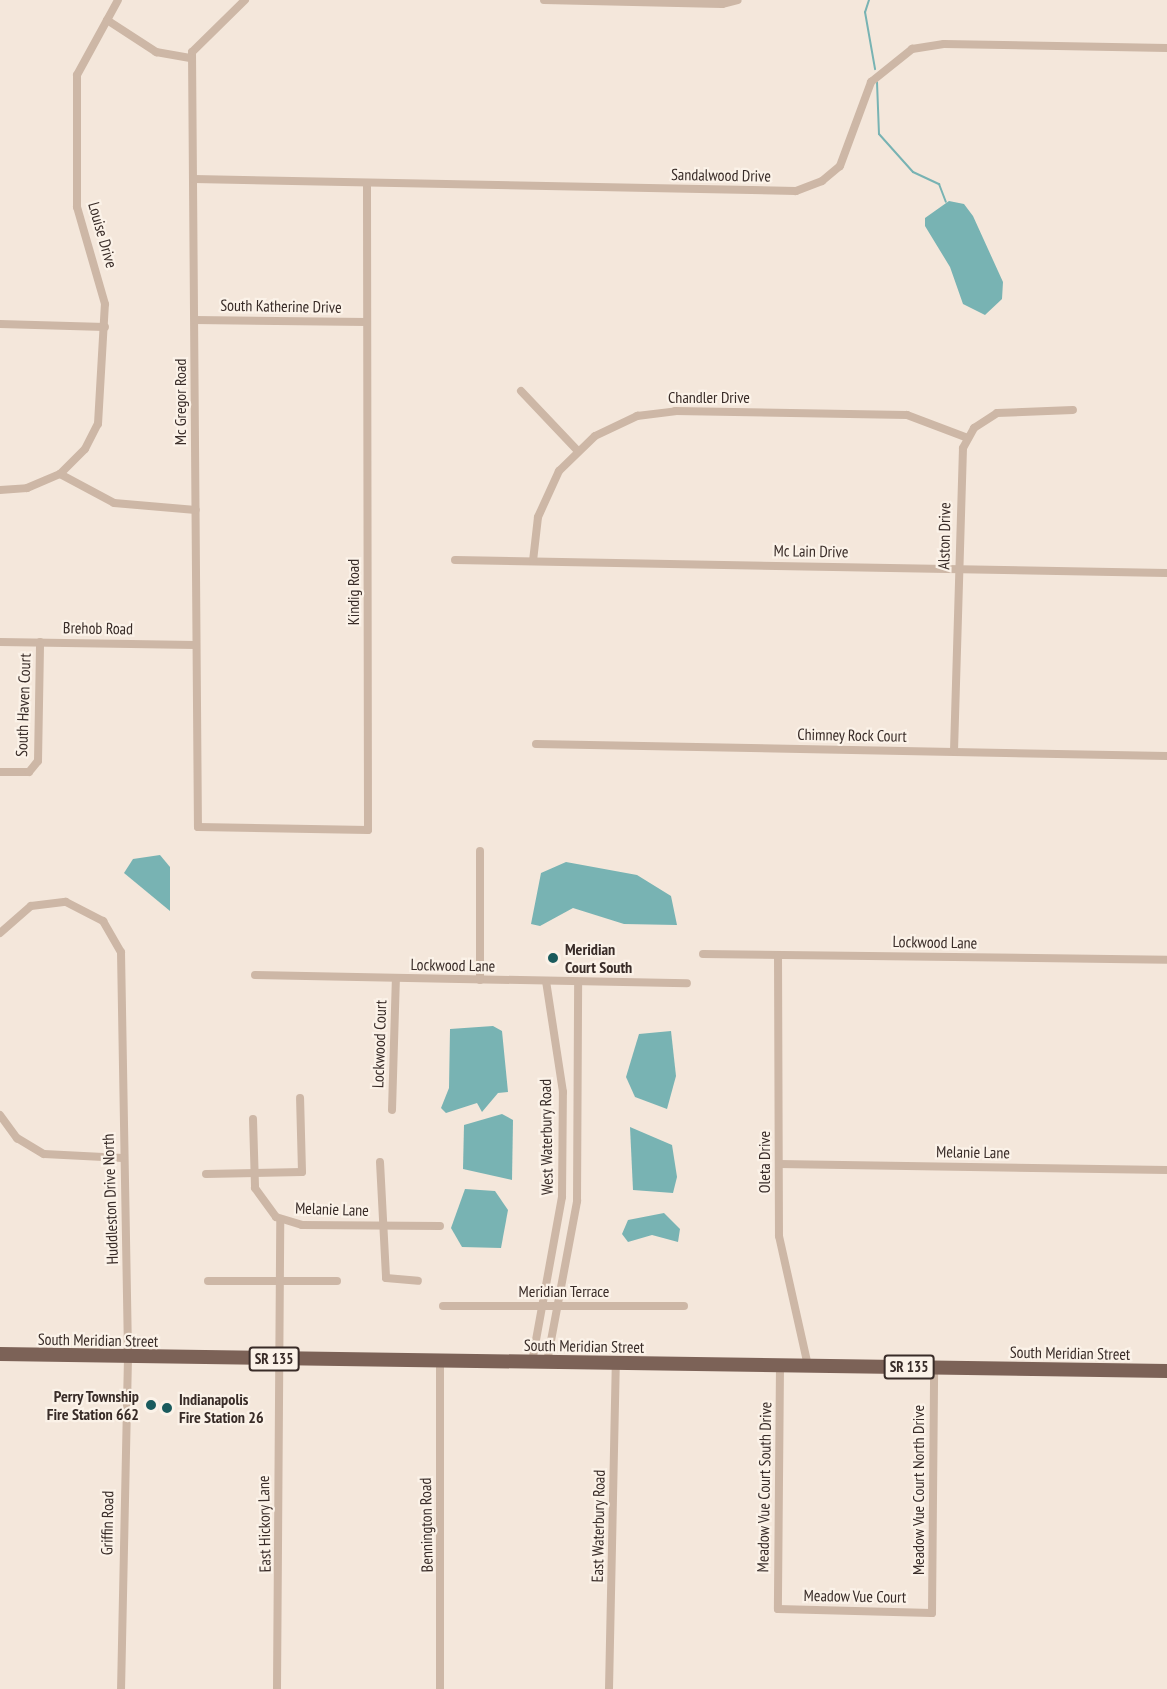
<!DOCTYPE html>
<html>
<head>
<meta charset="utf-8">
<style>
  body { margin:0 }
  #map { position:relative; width:1167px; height:1689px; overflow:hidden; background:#f4e7db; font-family:"PT Sans Narrow",sans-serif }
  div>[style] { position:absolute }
  .water>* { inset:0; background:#78b3b3 }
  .stream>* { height:2px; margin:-1px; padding:0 1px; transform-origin:1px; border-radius:1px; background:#78b3b3 }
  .street>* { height:8px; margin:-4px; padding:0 4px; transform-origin:4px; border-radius:4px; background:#cdb7a6 }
  .primary>* { height:14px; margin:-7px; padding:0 7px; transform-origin:7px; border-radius:7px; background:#7c6257 }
  .dots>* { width:16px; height:16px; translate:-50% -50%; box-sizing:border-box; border:3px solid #fbf2e8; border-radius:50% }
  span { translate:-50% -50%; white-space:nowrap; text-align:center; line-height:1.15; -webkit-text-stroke:4.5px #fbf2e8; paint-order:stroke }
  .shield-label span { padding:2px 4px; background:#fbf2e8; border:2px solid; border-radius:4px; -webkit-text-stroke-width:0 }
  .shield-label { font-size:15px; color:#392c28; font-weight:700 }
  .street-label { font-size:16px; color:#392c28 }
  .poi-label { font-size:16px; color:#392c28; font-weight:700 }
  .left { translate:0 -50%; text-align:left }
  .right { translate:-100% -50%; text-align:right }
</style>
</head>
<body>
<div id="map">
  <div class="water">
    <i style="clip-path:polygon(949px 201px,964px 204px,973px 216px,1003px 282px,1002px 299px,985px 315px,963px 304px,950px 267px,925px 226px,925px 218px)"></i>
    <i style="clip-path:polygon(160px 855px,170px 867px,170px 911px,124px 873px,133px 859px)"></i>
    <i style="clip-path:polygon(566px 862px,637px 875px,671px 896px,677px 925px,624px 924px,573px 908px,540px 926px,531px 924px,541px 873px)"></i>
    <i style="clip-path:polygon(493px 1026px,502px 1031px,508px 1092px,498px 1093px,482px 1112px,477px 1103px,446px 1113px,441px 1108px,449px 1088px,450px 1029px)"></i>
    <i style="clip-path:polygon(671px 1031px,676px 1076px,667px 1109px,635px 1097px,626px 1077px,639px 1034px)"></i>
    <i style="clip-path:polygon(502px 1114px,513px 1120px,512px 1180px,463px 1169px,464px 1125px)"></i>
    <i style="clip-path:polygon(630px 1127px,672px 1145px,677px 1177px,673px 1193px,633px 1190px)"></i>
    <i style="clip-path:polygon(465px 1189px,495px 1191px,508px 1210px,501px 1248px,462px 1247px,451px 1228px)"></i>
    <i style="clip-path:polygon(664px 1213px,680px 1229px,678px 1242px,652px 1235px,628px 1242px,622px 1234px,628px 1220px)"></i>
  </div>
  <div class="stream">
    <i style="left:869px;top:0;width:13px;rotate:108deg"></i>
    <i style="left:865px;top:12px;width:58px;rotate:80deg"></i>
    <i style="left:877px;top:82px;width:52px;rotate:87.8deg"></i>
    <i style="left:879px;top:134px;width:51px;rotate:48.2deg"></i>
    <i style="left:913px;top:172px;width:29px;rotate:25deg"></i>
    <i style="left:939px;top:184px;width:19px;rotate:69deg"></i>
  </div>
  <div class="street">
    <i style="left:245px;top:0;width:74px;rotate:135.5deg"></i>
    <i style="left:192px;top:52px;width:775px;rotate:89.56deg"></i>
    <i style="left:198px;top:827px;width:170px;rotate:1deg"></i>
    <i style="left:368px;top:830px;width:646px;rotate:-90.09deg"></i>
    <i style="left:544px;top:0;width:178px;rotate:1.3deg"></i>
    <i style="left:722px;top:4px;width:16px;rotate:-14deg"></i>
    <i style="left:107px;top:20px;width:59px;rotate:33.1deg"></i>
    <i style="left:156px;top:52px;width:36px;rotate:10deg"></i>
    <i style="left:194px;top:179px;width:602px;rotate:1.14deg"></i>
    <i style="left:796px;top:191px;width:28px;rotate:-21deg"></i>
    <i style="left:822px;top:181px;width:23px;rotate:-40deg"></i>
    <i style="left:840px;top:166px;width:90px;rotate:-69.7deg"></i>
    <i style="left:871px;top:82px;width:53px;rotate:-38.8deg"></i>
    <i style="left:912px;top:49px;width:32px;rotate:-9deg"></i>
    <i style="left:944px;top:44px;width:223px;rotate:1deg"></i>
    <i style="left:195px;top:320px;width:172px;rotate:0.7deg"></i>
    <i style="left:0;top:324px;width:105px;rotate:1.6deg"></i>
    <i style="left:521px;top:391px;width:83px;rotate:46.5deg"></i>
    <i style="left:60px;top:474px;width:61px;rotate:28.2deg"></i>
    <i style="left:114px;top:503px;width:82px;rotate:4.9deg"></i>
    <i style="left:0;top:490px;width:27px;rotate:-4deg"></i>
    <i style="left:27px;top:488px;width:36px;rotate:-23deg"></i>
    <i style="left:60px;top:474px;width:35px;rotate:-45deg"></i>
    <i style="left:85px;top:449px;width:28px;rotate:-63deg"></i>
    <i style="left:98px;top:424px;width:120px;rotate:-86.7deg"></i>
    <i style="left:105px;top:304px;width:101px;rotate:-106.1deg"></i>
    <i style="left:77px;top:207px;width:132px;rotate:-90deg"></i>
    <i style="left:77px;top:75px;width:85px;rotate:-61.3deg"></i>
    <i style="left:455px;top:560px;width:712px;rotate:1.05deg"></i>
    <i style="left:533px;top:561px;width:44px;rotate:-83.5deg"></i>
    <i style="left:538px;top:517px;width:51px;rotate:-65.5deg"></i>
    <i style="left:559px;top:471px;width:50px;rotate:-44.2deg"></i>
    <i style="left:595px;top:436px;width:47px;rotate:-25.5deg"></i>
    <i style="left:637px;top:416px;width:38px;rotate:-7deg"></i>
    <i style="left:675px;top:411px;width:232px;rotate:1deg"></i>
    <i style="left:907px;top:415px;width:65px;rotate:20.7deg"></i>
    <i style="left:0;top:642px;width:196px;rotate:0.9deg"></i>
    <i style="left:536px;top:744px;width:631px;rotate:1.09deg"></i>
    <i style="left:954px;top:751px;width:303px;rotate:-88.3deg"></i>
    <i style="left:963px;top:448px;width:23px;rotate:-61deg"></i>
    <i style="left:974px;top:428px;width:27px;rotate:-33deg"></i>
    <i style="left:997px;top:413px;width:76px;rotate:-2.3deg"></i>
    <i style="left:0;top:772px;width:29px"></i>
    <i style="left:29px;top:772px;width:14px;rotate:-51deg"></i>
    <i style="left:38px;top:761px;width:119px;rotate:-89deg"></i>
    <i style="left:0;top:933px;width:41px;rotate:-41.1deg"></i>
    <i style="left:31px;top:906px;width:35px;rotate:-7deg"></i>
    <i style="left:66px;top:902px;width:42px;rotate:27.2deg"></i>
    <i style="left:103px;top:921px;width:36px;rotate:60deg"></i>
    <i style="left:121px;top:952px;width:405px;rotate:89deg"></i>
    <i style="left:128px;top:1357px;width:332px;rotate:91.2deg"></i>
    <i style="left:703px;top:954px;width:464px;rotate:0.7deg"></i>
    <i style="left:778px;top:955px;width:281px;rotate:89.8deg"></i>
    <i style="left:779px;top:1236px;width:133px;rotate:77.4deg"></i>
    <i style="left:255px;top:975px;width:432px;rotate:1.1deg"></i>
    <i style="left:480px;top:980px;width:129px;rotate:-90deg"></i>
    <i style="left:392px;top:1110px;width:131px;rotate:-88.3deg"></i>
    <i style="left:0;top:1115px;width:29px;rotate:54deg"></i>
    <i style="left:17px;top:1138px;width:31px;rotate:31deg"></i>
    <i style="left:44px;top:1154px;width:79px;rotate:2.9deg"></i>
    <i style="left:253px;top:1119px;width:69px;rotate:88.3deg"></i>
    <i style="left:255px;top:1188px;width:36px;rotate:54deg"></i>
    <i style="left:276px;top:1217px;width:27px;rotate:17deg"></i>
    <i style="left:302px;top:1225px;width:138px;rotate:0.4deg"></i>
    <i style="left:380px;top:1162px;width:116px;rotate:87deg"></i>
    <i style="left:386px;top:1278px;width:32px;rotate:5deg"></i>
    <i style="left:779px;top:1164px;width:388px;rotate:0.9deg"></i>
    <i style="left:206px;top:1174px;width:96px;rotate:-1.2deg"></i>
    <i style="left:302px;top:1172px;width:74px;rotate:-91.5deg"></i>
    <i style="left:208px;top:1281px;width:129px"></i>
    <i style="left:443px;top:1306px;width:241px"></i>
    <i style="left:440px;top:1361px;width:328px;rotate:90deg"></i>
    <i style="left:532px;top:1362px;width:168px;rotate:-79.7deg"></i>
    <i style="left:562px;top:1197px;width:105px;rotate:-89.5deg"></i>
    <i style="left:563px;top:1092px;width:112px;rotate:-98.7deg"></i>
    <i style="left:547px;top:1362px;width:164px;rotate:-79.4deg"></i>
    <i style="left:577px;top:1201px;width:219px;rotate:-89.7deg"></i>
    <i style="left:780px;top:1366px;width:243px;rotate:90.5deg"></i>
    <i style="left:778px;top:1609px;width:154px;rotate:1.5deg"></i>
    <i style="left:932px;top:1613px;width:245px;rotate:-89.5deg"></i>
    <i style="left:277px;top:1689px;width:470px;rotate:-89.6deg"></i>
    <i style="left:609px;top:1689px;width:326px;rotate:-88.8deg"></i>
  </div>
  <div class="primary">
    <i style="left:0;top:1354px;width:1167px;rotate:0.83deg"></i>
  </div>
  <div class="dots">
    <i style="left:553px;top:958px;background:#1a5b5d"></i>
    <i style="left:151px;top:1405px;background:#1a5b5d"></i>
    <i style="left:167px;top:1408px;background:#1a5b5d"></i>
  </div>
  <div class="shield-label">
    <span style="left:274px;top:1359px">SR 135</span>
    <span style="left:909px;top:1367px">SR 135</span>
  </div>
  <div class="street-label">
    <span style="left:721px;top:175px;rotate:1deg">Sandalwood Drive</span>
    <span style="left:103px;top:235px;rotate:74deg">Louise Drive</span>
    <span style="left:281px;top:306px;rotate:1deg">South Katherine Drive</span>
    <span style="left:709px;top:397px">Chandler Drive</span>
    <span style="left:180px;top:402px;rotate:-90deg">Mc Gregor Road</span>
    <span style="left:944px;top:536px;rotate:-89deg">Alston Drive</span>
    <span style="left:811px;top:551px;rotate:1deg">Mc Lain Drive</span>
    <span style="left:353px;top:592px;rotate:-90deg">Kindig Road</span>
    <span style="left:98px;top:628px;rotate:1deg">Brehob Road</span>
    <span style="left:23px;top:705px;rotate:-88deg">South Haven Court</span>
    <span style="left:852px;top:735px;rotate:1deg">Chimney Rock Court</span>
    <span style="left:935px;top:942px;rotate:1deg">Lockwood Lane</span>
    <span style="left:453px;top:965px;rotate:1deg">Lockwood Lane</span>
    <span style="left:379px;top:1044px;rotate:-88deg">Lockwood Court</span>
    <span style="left:546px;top:1137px;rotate:-91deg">West Waterbury Road</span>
    <span style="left:973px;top:1152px;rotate:1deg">Melanie Lane</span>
    <span style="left:764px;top:1162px;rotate:-90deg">Oleta Drive</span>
    <span style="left:110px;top:1199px;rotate:-92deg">Huddleston Drive North</span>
    <span style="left:332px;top:1209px;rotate:2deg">Melanie Lane</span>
    <span style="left:564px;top:1291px">Meridian Terrace</span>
    <span style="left:98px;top:1340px;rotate:1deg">South Meridian Street</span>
    <span style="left:584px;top:1346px;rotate:1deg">South Meridian Street</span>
    <span style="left:1070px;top:1353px;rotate:1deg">South Meridian Street</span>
    <span style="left:764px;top:1487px;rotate:-89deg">Meadow Vue Court South Drive</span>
    <span style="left:918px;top:1490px;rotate:-90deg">Meadow Vue Court North Drive</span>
    <span style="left:107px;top:1523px;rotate:-89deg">Griffin Road</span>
    <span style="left:264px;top:1524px;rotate:-91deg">East Hickory Lane</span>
    <span style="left:426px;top:1525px;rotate:-91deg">Bennington Road</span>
    <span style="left:598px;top:1526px;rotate:-89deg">East Waterbury Road</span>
    <span style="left:855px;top:1596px;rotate:1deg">Meadow Vue Court</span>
  </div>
  <div class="poi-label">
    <span class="left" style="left:565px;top:958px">Meridian<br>Court South</span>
    <span class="right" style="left:139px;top:1405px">Perry Township<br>Fire Station 662</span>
    <span class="left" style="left:179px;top:1408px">Indianapolis<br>Fire Station 26</span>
  </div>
</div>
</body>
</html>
